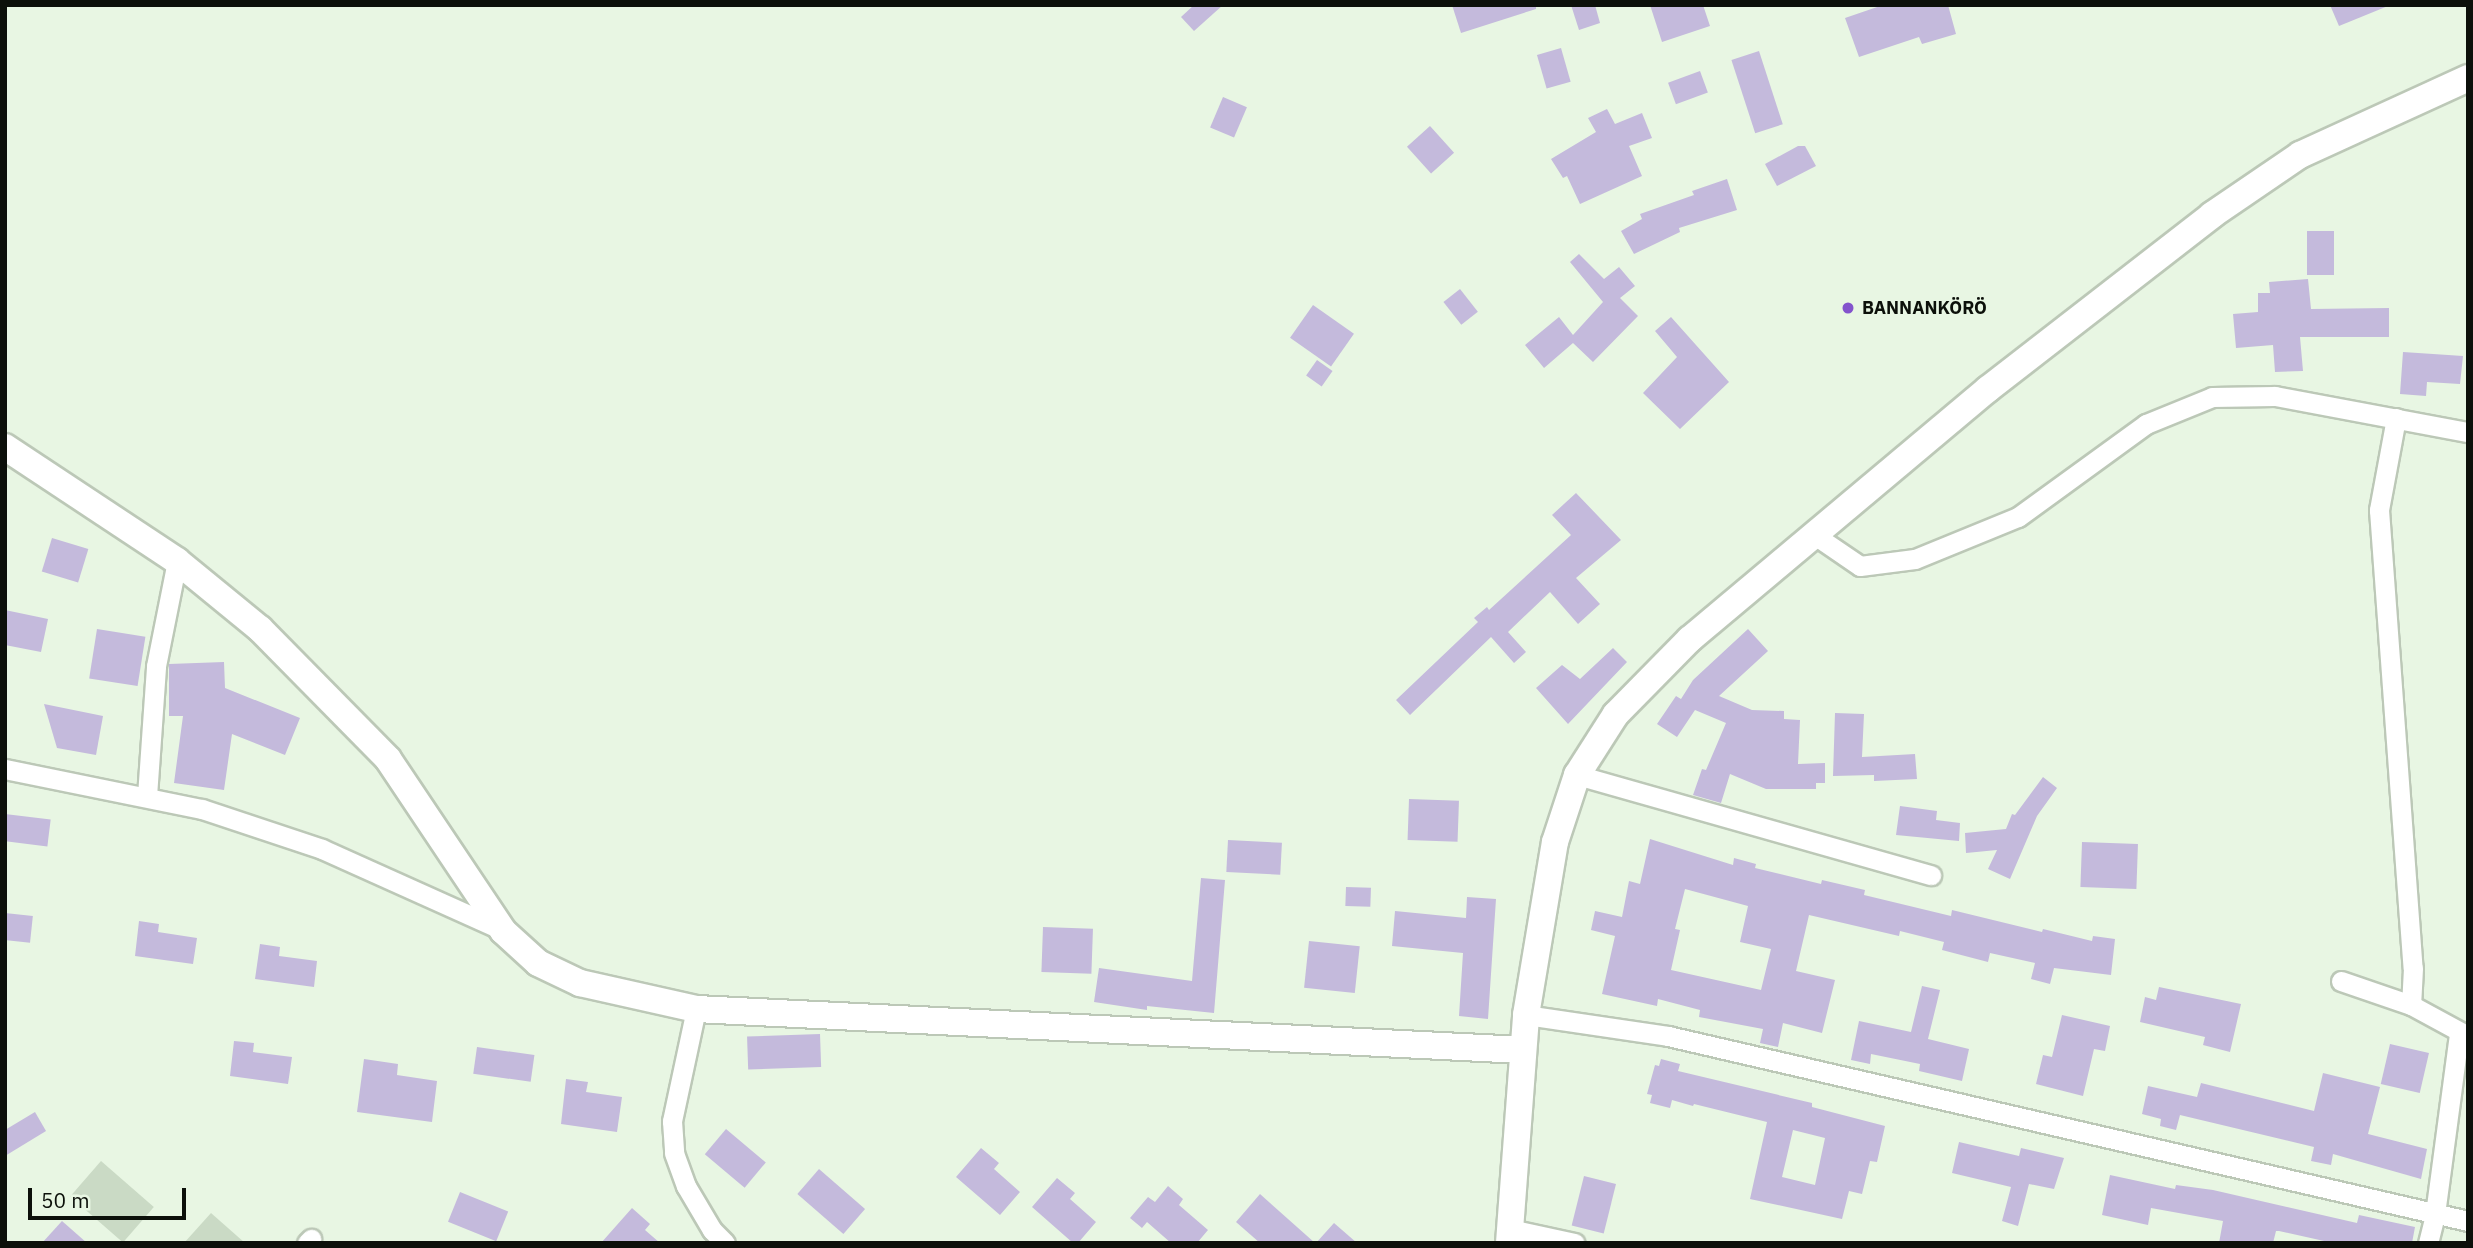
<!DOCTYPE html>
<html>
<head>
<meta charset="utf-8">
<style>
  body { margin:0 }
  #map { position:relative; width:2473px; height:1248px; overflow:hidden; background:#e8f6e3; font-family:"IBM Plex Sans",sans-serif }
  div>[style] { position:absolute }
  .green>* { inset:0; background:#cadac5; transform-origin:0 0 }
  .building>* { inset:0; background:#c4badc; transform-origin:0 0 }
  .roads { filter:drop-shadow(2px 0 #bcc8b7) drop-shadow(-2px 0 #bcc8b7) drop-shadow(0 2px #bcc8b7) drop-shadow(0 -2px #bcc8b7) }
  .minor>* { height:19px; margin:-9.5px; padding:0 9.5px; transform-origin:9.5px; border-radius:9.5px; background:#fff }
  .secondary>* { height:26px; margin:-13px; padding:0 13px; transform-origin:13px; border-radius:13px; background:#fff }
  .dots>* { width:19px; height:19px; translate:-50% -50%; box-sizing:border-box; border:4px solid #e8f6e3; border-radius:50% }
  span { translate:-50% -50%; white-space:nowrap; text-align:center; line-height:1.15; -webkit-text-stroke:6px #e8f6e3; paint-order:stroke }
  .poi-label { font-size:18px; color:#0c100a; font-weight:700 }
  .left { translate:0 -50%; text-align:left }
  .frame { position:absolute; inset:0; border:7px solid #0c100a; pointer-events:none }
  .scale { position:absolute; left:28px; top:1188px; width:158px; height:32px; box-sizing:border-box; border:4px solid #0c100a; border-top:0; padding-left:9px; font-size:21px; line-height:24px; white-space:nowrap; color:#0c100a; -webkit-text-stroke:5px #e8f6e3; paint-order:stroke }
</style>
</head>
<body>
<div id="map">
  <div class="green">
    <i style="left:101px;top:1161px;width:70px;height:47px;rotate:41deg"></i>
    <i style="clip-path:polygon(211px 1213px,245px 1243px,184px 1243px)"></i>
  </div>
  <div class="building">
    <i style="clip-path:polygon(1194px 5px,1223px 5px,1194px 31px,1181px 17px)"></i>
    <i style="clip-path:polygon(1452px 5px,1536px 5px,1536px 9px,1461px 33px)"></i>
    <i style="clip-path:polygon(1571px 5px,1595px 5px,1600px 23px,1579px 30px)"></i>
    <i style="clip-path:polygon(1650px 5px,1703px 5px,1710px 26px,1662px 42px)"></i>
    <i style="clip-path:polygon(1883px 5px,1948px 5px,1956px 34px,1922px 44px,1919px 37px,1859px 57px,1845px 18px)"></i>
    <i style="clip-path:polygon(2330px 5px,2388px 5px,2388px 6px,2339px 26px)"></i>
    <i style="left:1561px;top:48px;width:35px;height:25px;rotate:74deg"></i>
    <i style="left:1759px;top:51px;width:77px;height:29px;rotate:72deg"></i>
    <i style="left:1700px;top:71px;width:23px;height:34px;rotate:70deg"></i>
    <i style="left:1223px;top:97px;width:26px;height:33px;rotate:23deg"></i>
    <i style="clip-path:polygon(1607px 109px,1615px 124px,1642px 113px,1652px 138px,1629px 146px,1642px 176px,1580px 204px,1567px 176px,1563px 178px,1551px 159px,1596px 132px,1588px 118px)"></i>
    <i style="left:1430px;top:126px;width:36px;height:31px;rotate:48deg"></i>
    <i style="clip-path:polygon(1798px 146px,1805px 146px,1816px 166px,1777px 186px,1765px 164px)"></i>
    <i style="clip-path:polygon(1727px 179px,1737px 210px,1679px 228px,1680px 232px,1634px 254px,1621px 231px,1642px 219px,1640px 214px,1694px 195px,1692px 191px)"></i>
    <i style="left:2307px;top:231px;width:27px;height:44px"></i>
    <i style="clip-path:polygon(1579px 254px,1604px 279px,1619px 267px,1635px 286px,1620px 298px,1638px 316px,1593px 362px,1573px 343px,1544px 368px,1525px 345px,1559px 317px,1573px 335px,1603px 302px,1570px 262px)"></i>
    <i style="clip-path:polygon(2308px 279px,2311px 309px,2389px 308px,2389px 337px,2300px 337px,2303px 371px,2275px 372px,2273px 345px,2236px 348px,2233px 314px,2258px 312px,2258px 293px,2270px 293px,2269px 282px)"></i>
    <i style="left:1460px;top:289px;width:29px;height:21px;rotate:52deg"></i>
    <i style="left:1313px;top:305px;width:50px;height:40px;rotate:35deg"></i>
    <i style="clip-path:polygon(1671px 317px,1729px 382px,1680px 429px,1643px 393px,1677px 357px,1655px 331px)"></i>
    <i style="clip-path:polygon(2403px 352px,2463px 356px,2460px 384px,2427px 382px,2426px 396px,2400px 394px)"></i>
    <i style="left:1317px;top:360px;width:19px;height:19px;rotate:35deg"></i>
    <i style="clip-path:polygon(1576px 493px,1621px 540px,1576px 578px,1600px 604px,1578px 624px,1550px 592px,1508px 632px,1526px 652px,1514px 663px,1491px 637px,1410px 715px,1396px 700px,1478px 622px,1474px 618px,1487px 607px,1489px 610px,1571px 535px,1552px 515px)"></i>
    <i style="left:52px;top:538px;width:38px;height:35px;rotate:17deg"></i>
    <i style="clip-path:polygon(5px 610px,48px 619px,41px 652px,5px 645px)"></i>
    <i style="left:97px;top:629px;width:49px;height:50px;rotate:9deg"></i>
    <i style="clip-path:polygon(1748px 629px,1768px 651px,1719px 696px,1752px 710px,1784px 711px,1784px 719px,1800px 720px,1798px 764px,1825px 763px,1825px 783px,1816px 783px,1816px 789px,1766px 789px,1730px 774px,1721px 803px,1693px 795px,1702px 769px,1706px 770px,1726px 723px,1695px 710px,1677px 737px,1657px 724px,1676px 696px,1681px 699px,1693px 680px)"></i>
    <i style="clip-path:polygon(1613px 648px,1627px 662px,1568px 724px,1536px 688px,1562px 665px,1580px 679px)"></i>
    <i style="clip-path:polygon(224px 662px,225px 688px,300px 718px,285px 755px,232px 734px,224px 790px,174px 783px,183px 716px,169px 716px,169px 664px)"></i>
    <i style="clip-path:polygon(44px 704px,103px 716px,96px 755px,57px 748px)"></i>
    <i style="clip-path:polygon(1835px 713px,1864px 714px,1862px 757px,1915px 754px,1917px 779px,1874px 781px,1874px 775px,1833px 776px)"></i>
    <i style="clip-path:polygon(2043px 777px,2057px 788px,2037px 816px,2010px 879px,1988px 869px,1997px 850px,1966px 853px,1965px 833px,2006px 829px,2012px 814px,2015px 815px)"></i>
    <i style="left:1409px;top:799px;width:50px;height:41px;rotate:2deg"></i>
    <i style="clip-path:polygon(1900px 806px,1937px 811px,1936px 820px,1960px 823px,1959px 841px,1896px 835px)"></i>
    <i style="left:5px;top:814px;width:46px;height:27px;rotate:7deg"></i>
    <i style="clip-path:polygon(evenodd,1650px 839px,1733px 865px,1734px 858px,1756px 864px,1755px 868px,1821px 884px,1822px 880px,1865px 890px,1864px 895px,1951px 916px,1952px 910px,2042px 932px,2043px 929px,2092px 941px,2093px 936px,2115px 939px,2111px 975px,2054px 968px,2050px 984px,2031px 979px,2035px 963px,1990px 953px,1988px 962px,1942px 950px,1944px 942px,1900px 931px,1899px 936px,1809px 915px,1796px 971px,1835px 980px,1822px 1033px,1783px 1023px,1778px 1047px,1760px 1043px,1763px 1029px,1699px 1017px,1700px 1010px,1658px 999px,1657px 1006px,1602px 994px,1615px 936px,1591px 930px,1595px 911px,1622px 917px,1629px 881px,1640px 884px,1650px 839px,1685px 889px,1748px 906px,1740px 942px,1771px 949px,1761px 990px,1671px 970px,1680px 930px,1675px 929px,1685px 889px)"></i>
    <i style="left:1228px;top:840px;width:54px;height:32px;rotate:3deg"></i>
    <i style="left:2082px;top:842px;width:56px;height:45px;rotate:2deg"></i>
    <i style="clip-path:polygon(1201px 878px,1225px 880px,1214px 1013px,1147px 1006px,1147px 1010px,1094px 1002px,1099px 968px,1192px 981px)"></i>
    <i style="left:1346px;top:887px;width:25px;height:19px;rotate:2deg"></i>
    <i style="clip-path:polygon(1467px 897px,1496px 899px,1488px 1019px,1459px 1016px,1463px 953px,1392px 946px,1395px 911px,1466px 918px)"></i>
    <i style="left:5px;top:913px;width:28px;height:27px;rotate:6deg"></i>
    <i style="clip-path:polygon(139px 921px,159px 924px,158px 932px,197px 938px,193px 964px,135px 956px)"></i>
    <i style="left:1043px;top:927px;width:50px;height:45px;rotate:2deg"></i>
    <i style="left:1309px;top:941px;width:51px;height:47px;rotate:6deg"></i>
    <i style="clip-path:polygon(260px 944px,280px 947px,279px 956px,317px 961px,314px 987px,255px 979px)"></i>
    <i style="clip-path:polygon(1922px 986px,1940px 990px,1928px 1039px,1969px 1049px,1962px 1081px,1919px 1071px,1920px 1064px,1871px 1054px,1870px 1064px,1851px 1060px,1859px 1021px,1911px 1032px)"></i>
    <i style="clip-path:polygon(2159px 987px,2241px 1004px,2230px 1052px,2203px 1045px,2205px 1037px,2140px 1022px,2145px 997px,2156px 1000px)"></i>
    <i style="clip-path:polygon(2062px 1015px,2110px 1026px,2105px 1051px,2094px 1049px,2083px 1096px,2036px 1084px,2043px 1055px,2052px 1057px)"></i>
    <i style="left:820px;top:1034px;width:33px;height:73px;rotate:88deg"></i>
    <i style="clip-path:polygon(234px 1041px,254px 1043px,253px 1052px,292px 1057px,288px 1084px,230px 1076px)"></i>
    <i style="left:2390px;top:1044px;width:40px;height:41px;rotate:13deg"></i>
    <i style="left:477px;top:1047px;width:58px;height:27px;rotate:8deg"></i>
    <i style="clip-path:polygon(364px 1059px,398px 1064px,397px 1075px,437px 1081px,432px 1122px,357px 1112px)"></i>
    <i style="clip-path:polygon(evenodd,1661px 1059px,1680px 1064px,1678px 1071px,1812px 1103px,1812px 1107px,1885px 1126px,1877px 1162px,1870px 1161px,1862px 1194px,1849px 1191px,1842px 1219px,1750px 1199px,1767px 1122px,1694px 1104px,1693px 1106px,1672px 1100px,1670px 1108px,1650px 1103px,1652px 1095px,1647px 1094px,1655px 1065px,1659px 1066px,1661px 1059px,1793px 1130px,1825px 1138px,1815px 1185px,1782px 1177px,1793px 1130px)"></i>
    <i style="clip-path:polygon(2323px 1073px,2380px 1087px,2368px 1134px,2427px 1149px,2421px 1179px,2333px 1154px,2331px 1165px,2311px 1161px,2314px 1147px,2180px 1115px,2176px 1130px,2160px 1126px,2161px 1119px,2142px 1114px,2148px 1086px,2197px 1097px,2201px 1083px,2314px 1111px)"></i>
    <i style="clip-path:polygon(566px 1079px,588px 1082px,586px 1092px,622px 1097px,617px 1132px,561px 1124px)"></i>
    <i style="clip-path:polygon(35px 1112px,46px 1131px,5px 1156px,5px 1130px)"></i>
    <i style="left:726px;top:1129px;width:52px;height:33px;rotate:40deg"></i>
    <i style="clip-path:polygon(1959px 1142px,2019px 1156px,2021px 1148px,2064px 1158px,2054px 1189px,2029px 1184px,2018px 1226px,2002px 1221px,2011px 1187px,1952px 1173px)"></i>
    <i style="clip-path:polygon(981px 1148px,999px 1163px,994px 1169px,1020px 1192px,1000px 1215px,956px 1177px)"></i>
    <i style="left:819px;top:1169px;width:61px;height:33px;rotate:41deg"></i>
    <i style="clip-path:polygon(2110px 1175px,2175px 1189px,2176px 1185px,2213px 1190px,2357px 1223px,2359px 1215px,2415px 1227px,2412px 1243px,2333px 1243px,2279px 1231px,2276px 1231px,2273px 1243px,2219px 1243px,2223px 1221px,2151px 1208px,2148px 1225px,2102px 1215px)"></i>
    <i style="left:1584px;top:1176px;width:33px;height:51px;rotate:14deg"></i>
    <i style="clip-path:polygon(1057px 1178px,1075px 1193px,1070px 1199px,1096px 1222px,1078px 1243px,1073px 1243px,1032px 1207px)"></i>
    <i style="clip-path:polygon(1168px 1186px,1183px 1199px,1179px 1205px,1208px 1230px,1197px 1243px,1171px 1243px,1147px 1222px,1142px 1228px,1130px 1218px,1148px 1197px,1155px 1202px)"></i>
    <i style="left:460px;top:1192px;width:52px;height:32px;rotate:22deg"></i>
    <i style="clip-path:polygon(1260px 1194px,1315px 1243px,1260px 1243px,1236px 1222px)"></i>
    <i style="clip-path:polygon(632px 1208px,650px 1224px,645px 1230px,660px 1243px,601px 1243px)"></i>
    <i style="clip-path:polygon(62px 1221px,87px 1243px,42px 1243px)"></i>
    <i style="clip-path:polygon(1334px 1223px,1357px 1243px,1316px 1243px)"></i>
  </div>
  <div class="roads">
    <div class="minor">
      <i style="left:2396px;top:418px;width:94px;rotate:100.5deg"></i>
      <i style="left:2379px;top:510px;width:459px;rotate:85.8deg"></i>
      <i style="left:2413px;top:968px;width:37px;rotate:93deg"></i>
      <i style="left:1816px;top:536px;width:53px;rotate:34.3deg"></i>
      <i style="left:1860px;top:566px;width:55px;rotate:-7.3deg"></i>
      <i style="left:1915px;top:559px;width:111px;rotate:-22.2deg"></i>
      <i style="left:2018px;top:517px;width:158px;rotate:-36deg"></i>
      <i style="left:2146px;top:424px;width:71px;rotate:-22.2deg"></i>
      <i style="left:2212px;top:397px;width:63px;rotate:-0.9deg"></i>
      <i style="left:2275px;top:396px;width:196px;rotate:10.6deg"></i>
      <i style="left:5px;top:769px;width:201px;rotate:11.5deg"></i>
      <i style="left:202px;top:809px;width:126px;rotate:18.4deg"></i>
      <i style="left:322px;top:849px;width:197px;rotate:24.2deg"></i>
      <i style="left:1577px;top:775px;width:368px;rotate:15.8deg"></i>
      <i style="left:147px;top:796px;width:130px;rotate:-86deg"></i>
      <i style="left:156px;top:666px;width:107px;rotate:-78.7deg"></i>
      <i style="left:2341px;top:981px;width:74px;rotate:18.9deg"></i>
      <i style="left:2411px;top:1005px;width:65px;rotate:28.5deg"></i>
      <i style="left:696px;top:1009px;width:115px;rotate:102.1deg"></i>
      <i style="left:672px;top:1121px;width:32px;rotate:86deg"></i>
      <i style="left:674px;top:1153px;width:35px;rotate:70deg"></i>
      <i style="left:686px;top:1186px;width:51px;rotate:59.4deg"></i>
      <i style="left:712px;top:1230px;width:18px;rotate:45deg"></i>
      <i style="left:1526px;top:1015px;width:144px;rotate:8.4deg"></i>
      <i style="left:1668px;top:1036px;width:821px;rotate:13.02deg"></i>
      <i style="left:1510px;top:1229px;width:66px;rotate:12.2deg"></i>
      <i style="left:307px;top:1243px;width:6px;rotate:-45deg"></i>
      <i style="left:2428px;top:1243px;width:30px;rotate:-76deg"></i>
      <i style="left:2435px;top:1214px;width:183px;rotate:-82.4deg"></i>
    </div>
    <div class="secondary">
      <i style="left:5px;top:447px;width:206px;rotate:33.5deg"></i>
      <i style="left:177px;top:561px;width:107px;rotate:39.3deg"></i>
      <i style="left:260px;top:629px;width:182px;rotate:45.4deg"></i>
      <i style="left:388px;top:759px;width:207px;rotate:56.2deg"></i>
      <i style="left:503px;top:931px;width:47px;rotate:42.4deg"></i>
      <i style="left:538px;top:963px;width:47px;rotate:25.5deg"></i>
      <i style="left:580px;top:983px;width:119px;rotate:12.6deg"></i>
      <i style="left:696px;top:1009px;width:828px;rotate:2.84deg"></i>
      <i style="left:1509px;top:1243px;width:229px;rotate:-85.7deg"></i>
      <i style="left:1526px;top:1015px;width:175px;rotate:-80.5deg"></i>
      <i style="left:1555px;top:842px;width:71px;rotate:-71.8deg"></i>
      <i style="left:1577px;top:775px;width:72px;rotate:-57.4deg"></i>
      <i style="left:1616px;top:714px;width:105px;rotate:-45.4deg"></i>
      <i style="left:1690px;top:639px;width:389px;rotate:-40deg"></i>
      <i style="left:1988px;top:389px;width:284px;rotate:-37.8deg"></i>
      <i style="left:2212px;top:215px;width:107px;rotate:-34.3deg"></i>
      <i style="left:2300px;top:155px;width:185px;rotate:-24.6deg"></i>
    </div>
  </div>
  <div class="dots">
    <i style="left:1848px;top:308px;background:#8353cc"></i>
  </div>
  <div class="poi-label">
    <span class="left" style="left:1862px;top:308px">BANNANKÖRÖ</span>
  </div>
  <div class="frame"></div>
  <div class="scale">50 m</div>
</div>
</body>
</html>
